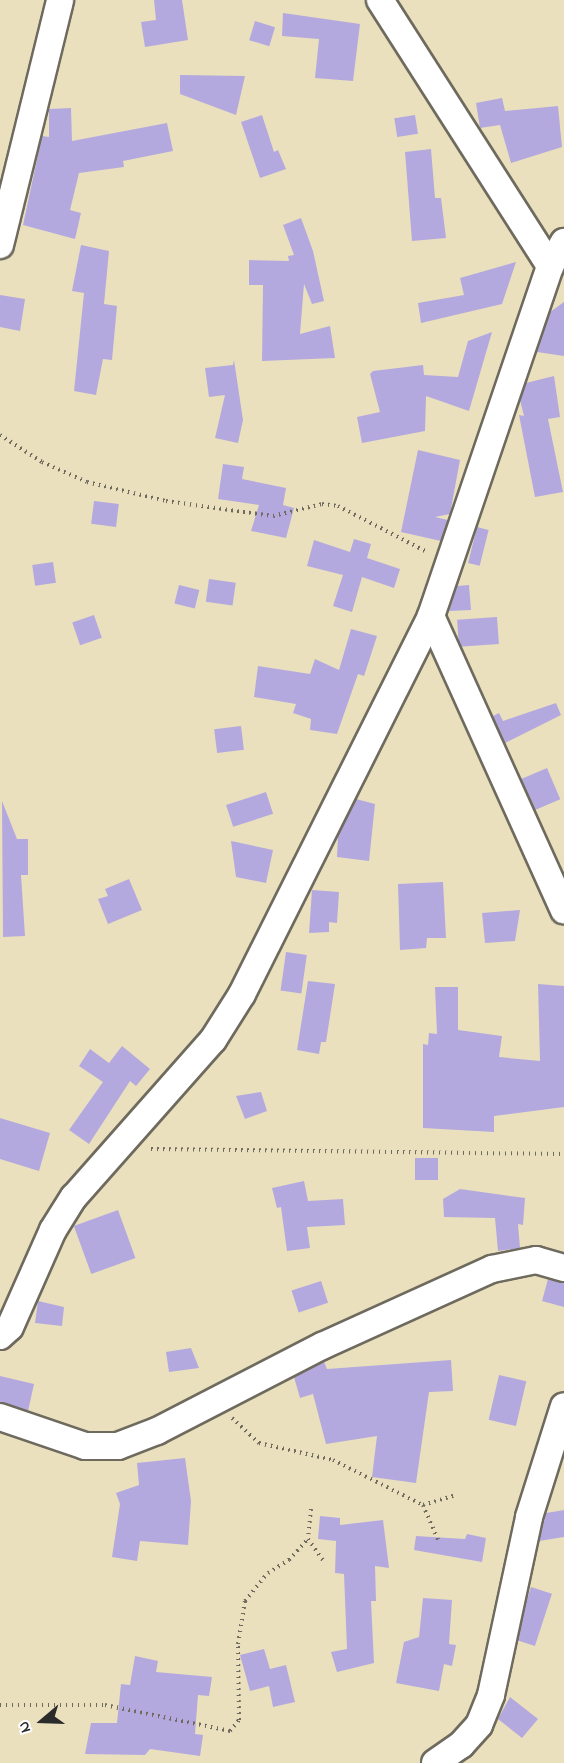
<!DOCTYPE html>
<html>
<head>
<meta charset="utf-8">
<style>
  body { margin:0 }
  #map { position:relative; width:564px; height:1763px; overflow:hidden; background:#eae0be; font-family:"Indie Flower",sans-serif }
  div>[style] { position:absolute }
  .building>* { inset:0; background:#b4a9de; transform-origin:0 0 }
  .path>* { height:4px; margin-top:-2px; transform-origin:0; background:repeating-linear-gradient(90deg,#6e6a5e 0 1.5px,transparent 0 6px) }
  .roads { filter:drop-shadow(2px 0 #6e6a5e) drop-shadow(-2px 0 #6e6a5e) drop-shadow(0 2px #6e6a5e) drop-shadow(0 -2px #6e6a5e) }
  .minor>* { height:26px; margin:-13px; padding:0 13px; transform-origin:13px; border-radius:13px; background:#fff }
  span { translate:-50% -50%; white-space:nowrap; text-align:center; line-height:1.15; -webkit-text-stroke:4.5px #fff; paint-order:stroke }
  .north { position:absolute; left:12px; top:1691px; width:60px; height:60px; -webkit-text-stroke:4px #fff; paint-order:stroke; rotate:251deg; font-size:16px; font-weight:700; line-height:24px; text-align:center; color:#2b2b2b }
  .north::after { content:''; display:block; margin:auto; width:21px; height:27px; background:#2b2b2b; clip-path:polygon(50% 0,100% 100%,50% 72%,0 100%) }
</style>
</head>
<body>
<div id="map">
  <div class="building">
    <i style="clip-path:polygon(154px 0,182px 0,188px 40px,145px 47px,141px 22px,156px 20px)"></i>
    <i style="clip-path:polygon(283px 13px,360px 24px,353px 81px,315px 78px,319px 39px,282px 36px)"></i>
    <i style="left:255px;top:21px;width:21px;height:20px;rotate:17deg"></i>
    <i style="clip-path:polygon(180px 75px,245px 76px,236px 115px,180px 94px)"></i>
    <i style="clip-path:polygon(502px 98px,505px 111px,558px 106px,562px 147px,511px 163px,500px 125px,480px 128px,476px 103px)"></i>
    <i style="clip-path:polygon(71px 108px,72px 141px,167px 123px,173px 151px,123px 161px,124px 167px,79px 173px,70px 210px,81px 213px,75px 239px,23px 225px,42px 136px,49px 137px,49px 109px)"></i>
    <i style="clip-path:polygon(262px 115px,274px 152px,278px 150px,286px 169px,260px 178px,241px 122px)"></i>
    <i style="left:415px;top:115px;width:19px;height:21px;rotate:81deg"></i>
    <i style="clip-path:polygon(431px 149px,435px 198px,441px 198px,446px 238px,412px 241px,405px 152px)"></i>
    <i style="clip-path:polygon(301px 218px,313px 251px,324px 301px,312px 304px,304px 284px,300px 334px,330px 326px,335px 358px,262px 361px,263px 285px,249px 285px,249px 260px,289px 261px,288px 256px,294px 255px,283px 225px)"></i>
    <i style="clip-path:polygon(81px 245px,109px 251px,104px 304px,117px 306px,112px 360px,103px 359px,96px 395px,74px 391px,84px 293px,72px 291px)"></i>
    <i style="clip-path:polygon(516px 262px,502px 304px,421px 323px,418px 303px,464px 295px,460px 278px)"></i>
    <i style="clip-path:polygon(0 295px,25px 299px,20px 331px,0 327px)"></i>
    <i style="clip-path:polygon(564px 302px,564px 356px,537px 352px,550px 312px)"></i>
    <i style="clip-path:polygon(492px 332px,469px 411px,426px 396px,425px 431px,362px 443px,357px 417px,380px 412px,370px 374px,373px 371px,423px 365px,424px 375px,458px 377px,468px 341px)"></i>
    <i style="clip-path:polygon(234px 360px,243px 420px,238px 443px,215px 438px,225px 395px,209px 397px,205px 368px,233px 365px)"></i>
    <i style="clip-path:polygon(554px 376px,560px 417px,548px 419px,563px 492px,535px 497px,519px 415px,524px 416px,520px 400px,526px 383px)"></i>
    <i style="clip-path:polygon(418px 450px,460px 460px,450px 514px,435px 517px,448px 520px,441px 541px,401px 532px)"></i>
    <i style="clip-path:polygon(223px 464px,244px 467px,242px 479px,286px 488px,283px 505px,294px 508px,286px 538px,251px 531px,259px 505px,218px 499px)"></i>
    <i style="left:94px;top:501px;width:25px;height:23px;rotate:7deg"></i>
    <i style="left:477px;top:527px;width:12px;height:37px;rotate:14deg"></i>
    <i style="clip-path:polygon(354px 539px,371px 544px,367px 558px,400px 569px,394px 588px,362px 577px,352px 612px,333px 606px,343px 575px,307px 566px,314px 540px,350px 552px)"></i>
    <i style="left:53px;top:562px;width:21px;height:21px;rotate:82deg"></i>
    <i style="left:209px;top:579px;width:27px;height:23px;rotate:8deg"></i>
    <i style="left:179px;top:585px;width:21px;height:19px;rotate:14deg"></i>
    <i style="clip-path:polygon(469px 585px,471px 610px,449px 611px,457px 586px)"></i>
    <i style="left:94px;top:615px;width:24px;height:23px;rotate:71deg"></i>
    <i style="left:497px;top:617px;width:27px;height:40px;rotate:86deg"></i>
    <i style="clip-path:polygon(351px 629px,377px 636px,364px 676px,358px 674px,337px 734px,310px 730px,311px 719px,293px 713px,296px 704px,254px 697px,258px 666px,310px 674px,315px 659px,339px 670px)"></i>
    <i style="clip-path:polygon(556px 703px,561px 715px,505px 743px,493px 716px,499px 713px,503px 721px)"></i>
    <i style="left:241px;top:726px;width:24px;height:27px;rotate:83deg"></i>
    <i style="left:547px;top:768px;width:34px;height:28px;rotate:67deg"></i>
    <i style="left:266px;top:792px;width:23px;height:42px;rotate:72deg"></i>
    <i style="clip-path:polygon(356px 799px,375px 804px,369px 861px,337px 857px,338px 835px)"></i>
    <i style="clip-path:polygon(2px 801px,17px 839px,28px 839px,28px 875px,21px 875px,25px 936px,3px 937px)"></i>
    <i style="clip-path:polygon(231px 841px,273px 850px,266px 883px,236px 877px)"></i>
    <i style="clip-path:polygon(129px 879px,142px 910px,108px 924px,98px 899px,108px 896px,105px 889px)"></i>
    <i style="clip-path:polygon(443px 882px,446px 938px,427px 938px,426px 948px,400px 950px,398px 884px)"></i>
    <i style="clip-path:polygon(312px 890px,339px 892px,337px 923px,329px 922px,329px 932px,309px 933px)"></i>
    <i style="clip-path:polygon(520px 910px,515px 941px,485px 943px,482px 913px)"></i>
    <i style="left:286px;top:952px;width:21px;height:39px;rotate:8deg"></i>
    <i style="clip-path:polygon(308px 981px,335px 984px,326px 1042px,321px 1042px,319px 1054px,297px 1050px)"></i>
    <i style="clip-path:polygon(538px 984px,564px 986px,564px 1107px,494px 1116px,494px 1132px,423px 1128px,423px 1044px,428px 1045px,429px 1033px,437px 1034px,435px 987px,458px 987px,458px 1030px,502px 1036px,499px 1057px,540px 1061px)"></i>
    <i style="clip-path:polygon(122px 1046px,150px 1069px,136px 1086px,130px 1081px,89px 1144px,69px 1130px,103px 1082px,79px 1066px,90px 1049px,109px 1063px)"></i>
    <i style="clip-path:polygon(261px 1092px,267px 1111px,245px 1119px,236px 1096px)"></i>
    <i style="clip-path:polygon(0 1118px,50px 1133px,39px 1171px,0 1159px)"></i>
    <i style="left:415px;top:1158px;width:23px;height:22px"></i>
    <i style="clip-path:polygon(304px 1181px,308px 1201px,343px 1199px,345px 1225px,307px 1227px,310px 1248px,287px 1251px,281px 1207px,277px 1208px,272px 1188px)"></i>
    <i style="clip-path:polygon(460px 1189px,525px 1198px,523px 1225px,518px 1224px,520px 1248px,498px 1251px,495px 1218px,444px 1217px,443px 1199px)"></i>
    <i style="left:118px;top:1210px;width:51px;height:47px;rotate:70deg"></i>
    <i style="clip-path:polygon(548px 1279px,564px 1283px,564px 1307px,542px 1301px)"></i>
    <i style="left:321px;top:1281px;width:23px;height:31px;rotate:72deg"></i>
    <i style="clip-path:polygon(38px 1301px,64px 1307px,62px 1326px,35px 1323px)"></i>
    <i style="clip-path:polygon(191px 1348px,199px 1368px,169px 1372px,166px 1352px)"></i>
    <i style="clip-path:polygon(451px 1360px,453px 1391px,429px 1392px,416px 1483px,372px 1477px,377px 1436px,326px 1444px,313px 1394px,300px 1398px,294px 1377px,324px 1362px,327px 1369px)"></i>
    <i style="left:499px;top:1375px;width:28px;height:46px;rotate:13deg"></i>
    <i style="clip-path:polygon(0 1376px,34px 1384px,28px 1411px,0 1402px)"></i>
    <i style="clip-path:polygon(185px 1458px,191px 1501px,188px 1545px,140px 1541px,137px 1561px,112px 1557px,120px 1504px,116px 1493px,139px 1485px,137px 1463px)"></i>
    <i style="clip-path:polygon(564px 1510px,564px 1537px,539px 1541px,546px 1513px)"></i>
    <i style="clip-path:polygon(320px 1516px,340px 1518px,340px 1525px,383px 1520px,389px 1568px,375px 1566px,376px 1601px,371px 1601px,374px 1663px,337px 1672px,331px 1652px,347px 1649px,344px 1574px,335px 1573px,336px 1541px,318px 1539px)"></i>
    <i style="clip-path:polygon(467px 1534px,486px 1538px,482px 1562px,414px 1550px,416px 1536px,465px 1539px)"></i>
    <i style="left:531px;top:1587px;width:22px;height:55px;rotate:18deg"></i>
    <i style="clip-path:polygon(423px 1598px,452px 1600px,449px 1644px,456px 1645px,452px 1666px,444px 1664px,439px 1691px,396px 1683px,404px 1642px,419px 1637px)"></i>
    <i style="clip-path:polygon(264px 1649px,270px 1669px,286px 1665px,295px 1702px,273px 1707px,269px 1686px,250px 1691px,240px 1655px)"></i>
    <i style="clip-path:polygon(135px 1656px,158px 1661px,156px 1672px,212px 1677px,209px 1696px,198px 1695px,195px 1734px,203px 1735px,200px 1756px,150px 1749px,145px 1755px,85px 1754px,91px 1723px,117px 1723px,121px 1684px,130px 1685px)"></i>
    <i style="clip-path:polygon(510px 1697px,538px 1719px,522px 1738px,498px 1719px)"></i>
  </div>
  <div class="path">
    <i style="left:0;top:435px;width:50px;rotate:32.7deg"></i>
    <i style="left:42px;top:462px;width:49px;rotate:24deg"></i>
    <i style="left:87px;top:482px;width:81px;rotate:13.5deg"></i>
    <i style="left:166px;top:501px;width:108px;rotate:8deg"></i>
    <i style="left:273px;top:516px;width:50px;rotate:-13.8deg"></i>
    <i style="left:322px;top:504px;width:16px;rotate:7deg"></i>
    <i style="left:338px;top:506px;width:100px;rotate:27.3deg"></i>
    <i style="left:151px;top:1149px;width:413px;rotate:0.7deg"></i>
    <i style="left:232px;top:1418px;width:37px;rotate:43deg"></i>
    <i style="left:259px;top:1443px;width:76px;rotate:12.9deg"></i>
    <i style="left:333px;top:1460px;width:101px;rotate:26.6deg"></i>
    <i style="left:423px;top:1505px;width:34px;rotate:-17deg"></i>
    <i style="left:423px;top:1505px;width:40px;rotate:66.6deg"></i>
    <i style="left:311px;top:1509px;width:30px;rotate:96deg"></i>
    <i style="left:308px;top:1539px;width:28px;rotate:55deg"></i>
    <i style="left:0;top:1705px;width:105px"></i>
    <i style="left:105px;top:1705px;width:128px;rotate:11.7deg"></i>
    <i style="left:230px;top:1731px;width:14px;rotate:-51deg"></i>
    <i style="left:239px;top:1720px;width:76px;rotate:-90.8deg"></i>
    <i style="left:238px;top:1644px;width:44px;rotate:-80.8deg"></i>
    <i style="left:245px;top:1601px;width:36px;rotate:-51deg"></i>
    <i style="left:268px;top:1573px;width:25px;rotate:-32deg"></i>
    <i style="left:289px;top:1560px;width:28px;rotate:-48deg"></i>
  </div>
  <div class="roads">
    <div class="minor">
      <i style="left:380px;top:0;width:316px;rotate:57.4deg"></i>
      <i style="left:0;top:245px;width:252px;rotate:-76.2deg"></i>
      <i style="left:431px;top:616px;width:323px;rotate:65.7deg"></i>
      <i style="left:0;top:1336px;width:13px;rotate:-42deg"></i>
      <i style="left:10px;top:1327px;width:106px;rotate:-66.1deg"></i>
      <i style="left:53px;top:1230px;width:39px;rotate:-58deg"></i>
      <i style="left:74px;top:1197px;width:210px;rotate:-48.5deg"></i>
      <i style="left:213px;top:1040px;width:54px;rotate:-57.8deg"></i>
      <i style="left:242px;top:994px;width:423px;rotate:-63.4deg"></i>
      <i style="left:431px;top:616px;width:370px;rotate:-71.2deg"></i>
      <i style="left:550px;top:266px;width:28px;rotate:-60deg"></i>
      <i style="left:0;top:1417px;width:90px;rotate:18.8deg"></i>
      <i style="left:85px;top:1446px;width:33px"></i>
      <i style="left:118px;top:1446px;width:42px;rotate:-21deg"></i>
      <i style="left:157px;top:1431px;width:186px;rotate:-27.3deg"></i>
      <i style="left:322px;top:1346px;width:187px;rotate:-24.4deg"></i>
      <i style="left:492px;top:1269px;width:45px;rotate:-11.6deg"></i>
      <i style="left:536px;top:1260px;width:29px;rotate:16deg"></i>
      <i style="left:435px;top:1763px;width:32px;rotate:-35deg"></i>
      <i style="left:461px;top:1745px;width:27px;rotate:-48deg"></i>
      <i style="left:479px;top:1725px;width:32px;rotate:-68deg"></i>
      <i style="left:491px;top:1695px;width:182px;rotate:-77.9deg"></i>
      <i style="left:529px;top:1517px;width:116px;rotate:-72.5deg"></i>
    </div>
  </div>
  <div class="north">N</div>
</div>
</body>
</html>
